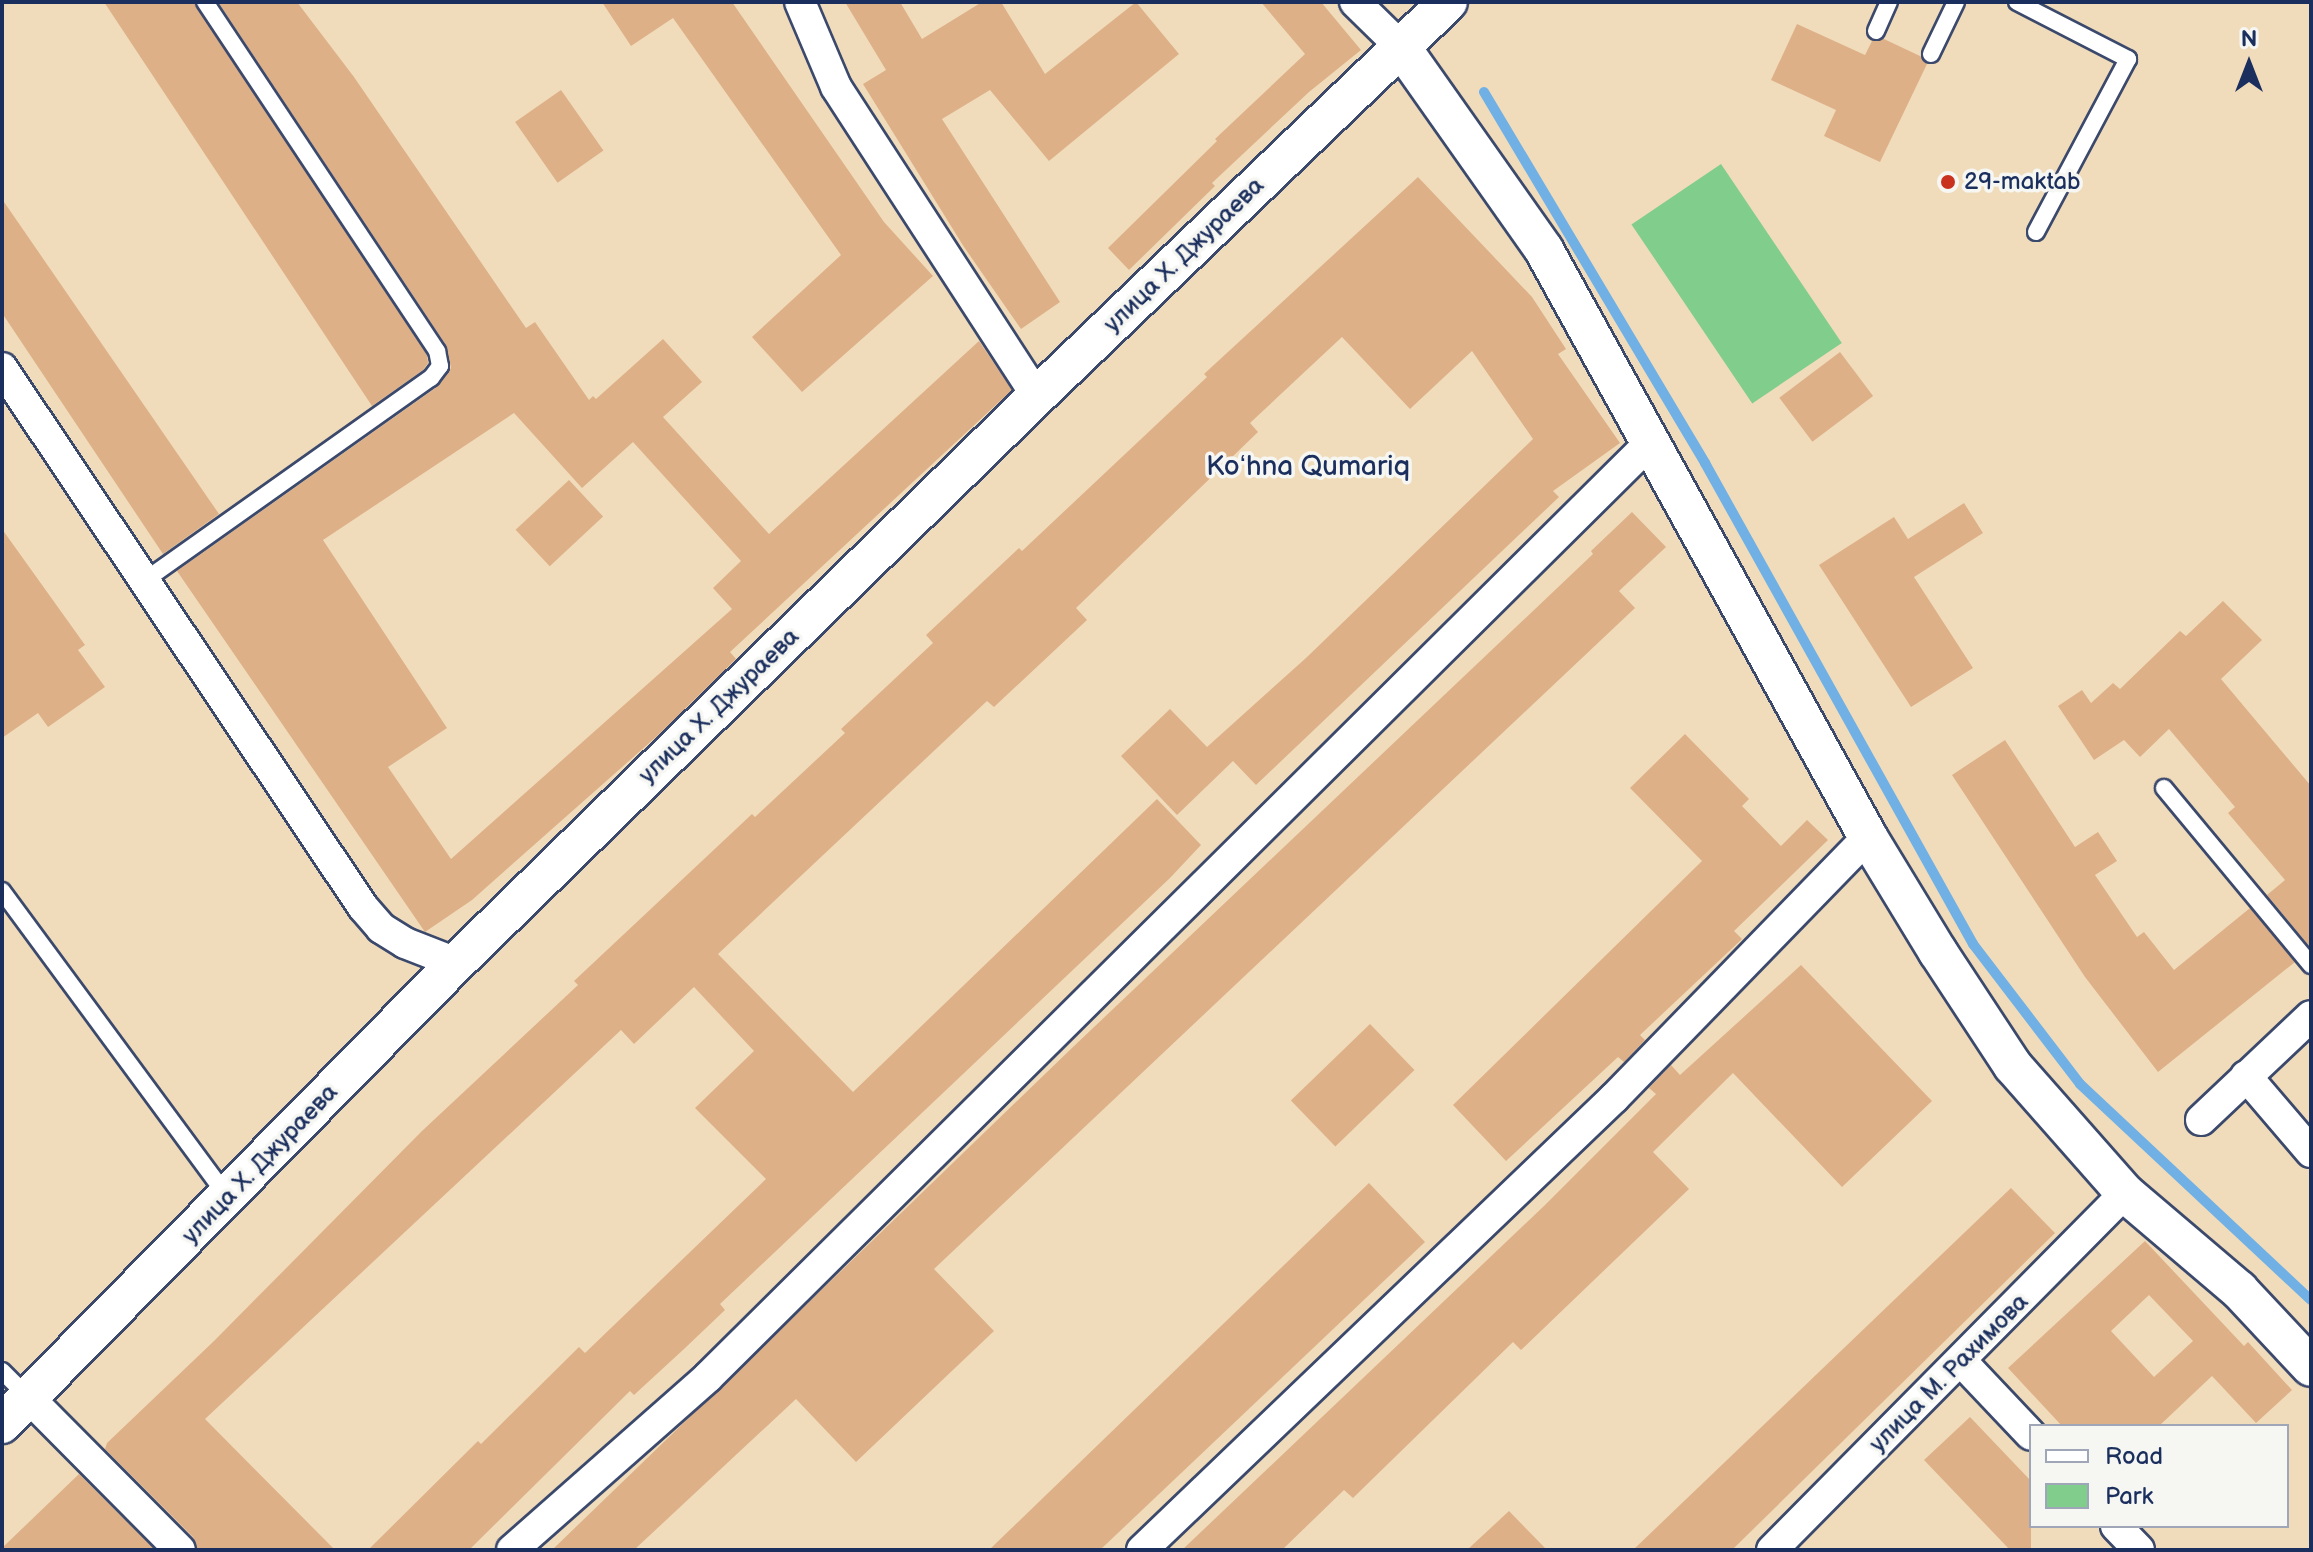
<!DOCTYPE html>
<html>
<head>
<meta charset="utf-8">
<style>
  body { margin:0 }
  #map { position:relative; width:2313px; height:1552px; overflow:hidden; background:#f0dcbb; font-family:"Balsamiq Sans",sans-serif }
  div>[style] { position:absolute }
  .green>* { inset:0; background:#81cd8b; transform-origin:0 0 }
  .stream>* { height:10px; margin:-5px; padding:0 5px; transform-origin:5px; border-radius:5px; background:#70b0e4 }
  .building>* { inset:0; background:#deb088; transform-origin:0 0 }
  .roads { filter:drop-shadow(2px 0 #3b496c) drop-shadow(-2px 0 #3b496c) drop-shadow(0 2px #3b496c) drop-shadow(0 -2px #3b496c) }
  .service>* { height:16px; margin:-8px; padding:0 8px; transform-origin:8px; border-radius:8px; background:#fff }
  .minor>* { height:30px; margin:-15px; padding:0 15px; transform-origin:15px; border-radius:15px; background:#fff }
  .tertiary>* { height:38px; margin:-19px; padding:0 19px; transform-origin:19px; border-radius:19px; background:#fff }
  .dots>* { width:22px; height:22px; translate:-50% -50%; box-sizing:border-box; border:4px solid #f6f6f2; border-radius:50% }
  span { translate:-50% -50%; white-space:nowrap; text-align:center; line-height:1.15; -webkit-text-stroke:7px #f6f6f2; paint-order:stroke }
  .poi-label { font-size:24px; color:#1b2f5e }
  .left { translate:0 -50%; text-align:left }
  .street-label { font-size:24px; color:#1b2f5e }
  .quarter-label { font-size:28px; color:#1b2f5e }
  .frame { position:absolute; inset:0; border:4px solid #1b2f5e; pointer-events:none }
  .legend { position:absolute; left:2029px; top:1424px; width:260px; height:104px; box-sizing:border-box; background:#f6f6f2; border:2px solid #9ea6b7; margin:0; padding:10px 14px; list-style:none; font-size:24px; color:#1b2f5e }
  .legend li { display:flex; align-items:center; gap:16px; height:40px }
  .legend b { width:40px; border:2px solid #9ea6b7 }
  .north { position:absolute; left:2209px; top:24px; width:80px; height:80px; -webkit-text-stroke:6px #f6f6f2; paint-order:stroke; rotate:0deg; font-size:22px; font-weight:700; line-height:32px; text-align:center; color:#1b2f5e }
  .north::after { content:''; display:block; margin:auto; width:28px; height:36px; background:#1b2f5e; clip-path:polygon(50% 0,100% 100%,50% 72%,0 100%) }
</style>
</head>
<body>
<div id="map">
  <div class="green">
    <i style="left:1721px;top:164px;width:216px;height:108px;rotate:56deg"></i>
  </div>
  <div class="stream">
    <i style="left:1484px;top:92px;width:432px;rotate:59.2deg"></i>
    <i style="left:1705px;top:463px;width:551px;rotate:60.87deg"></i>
    <i style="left:1973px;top:944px;width:176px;rotate:52.6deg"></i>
    <i style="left:2080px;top:1084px;width:316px;rotate:43.1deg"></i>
  </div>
  <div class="building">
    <i style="clip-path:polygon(104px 2px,194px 2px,427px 355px,428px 363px,423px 370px,372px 406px)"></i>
    <i style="clip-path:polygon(evenodd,218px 2px,297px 2px,354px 77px,526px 328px,535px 322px,589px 400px,593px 396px,596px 399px,663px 339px,702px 382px,663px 417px,769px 534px,979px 341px,1012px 390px,730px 652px,736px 659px,656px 737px,472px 900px,425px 932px,177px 571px,437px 387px,451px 368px,446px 345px,218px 2px,514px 413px,582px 488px,633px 442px,741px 561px,713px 588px,732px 609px,451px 859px,388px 767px,447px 728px,323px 540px,514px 413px)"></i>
    <i style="clip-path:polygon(602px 2px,732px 2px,884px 222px,933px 276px,802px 392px,752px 337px,841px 255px,673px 18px,631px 46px)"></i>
    <i style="clip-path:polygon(845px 2px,900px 2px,922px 39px,982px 2px,1001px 2px,1045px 74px,1136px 2px,1179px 54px,1049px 161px,990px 90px,942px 119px,1060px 302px,1021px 329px,964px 247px,863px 84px,886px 70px)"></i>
    <i style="clip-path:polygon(1261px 2px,1321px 2px,1361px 50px,1309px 92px,1212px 183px,1215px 186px,1129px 270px,1108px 248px,1217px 141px,1215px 139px,1305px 54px)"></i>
    <i style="clip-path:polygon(1797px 24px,1865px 55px,1872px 41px,1884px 39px,1920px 56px,1927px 64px,1880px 162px,1824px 136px,1836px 110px,1771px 80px)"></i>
    <i style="left:561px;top:90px;width:74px;height:56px;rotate:55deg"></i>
    <i style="clip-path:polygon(1418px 177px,1532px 297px,1566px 349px,1558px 354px,1620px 443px,1553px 491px,1559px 497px,1256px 785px,1233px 761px,1177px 815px,1121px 756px,1170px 709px,1207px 747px,1306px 658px,1533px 439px,1472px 351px,1410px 409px,1342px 337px,1250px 423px,1258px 432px,1076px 608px,1087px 620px,994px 707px,987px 701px,718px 954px,853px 1092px,1157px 799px,1201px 845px,1170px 878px,720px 1304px,725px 1310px,684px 1349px,634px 1395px,630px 1391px,469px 1550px,368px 1550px,478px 1441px,481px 1444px,579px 1347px,585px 1353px,766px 1179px,695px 1108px,754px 1051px,694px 987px,634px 1044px,621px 1030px,205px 1419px,335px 1550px,197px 1550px,193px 1537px,105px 1449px,107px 1443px,214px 1341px,422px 1131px,578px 985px,574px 981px,752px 814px,755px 817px,845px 733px,841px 729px,933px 643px,926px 635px,1019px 548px,1022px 551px,1207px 377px,1204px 374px)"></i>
    <i style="clip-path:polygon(2px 199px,219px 514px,163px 554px,2px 313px)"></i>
    <i style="left:1840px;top:352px;width:55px;height:76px;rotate:53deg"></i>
    <i style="left:569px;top:480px;width:50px;height:73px;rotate:47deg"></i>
    <i style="clip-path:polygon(1964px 503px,1983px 533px,1914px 577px,1973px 668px,1911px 707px,1819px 565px,1894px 517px,1908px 539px)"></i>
    <i style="clip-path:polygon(1632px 512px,1666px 547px,1619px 591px,1635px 608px,934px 1269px,994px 1331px,856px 1462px,796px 1399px,634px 1550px,552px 1550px,1073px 1047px,1593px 554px,1591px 551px)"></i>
    <i style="clip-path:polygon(2px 529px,85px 645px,78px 650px,105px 687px,48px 727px,38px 713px,2px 738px)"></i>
    <i style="clip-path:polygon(2223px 601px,2262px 640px,2221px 679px,2311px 786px,2311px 948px,2267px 895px,2285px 880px,2228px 813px,2235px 807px,2169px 729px,2140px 757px,2124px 740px,2094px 760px,2058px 706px,2082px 690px,2091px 703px,2113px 683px,2120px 689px,2180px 631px,2186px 636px)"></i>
    <i style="clip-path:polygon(1685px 734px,1749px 799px,1742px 806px,1781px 846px,1807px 820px,1828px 840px,1734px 931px,1742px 939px,1640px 1035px,1645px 1040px,1624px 1062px,1618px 1057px,1506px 1161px,1453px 1105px,1702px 861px,1630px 788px)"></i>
    <i style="clip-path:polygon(2005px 740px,2075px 847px,2098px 832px,2117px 861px,2095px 875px,2137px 937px,2144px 932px,2174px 970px,2250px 908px,2295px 962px,2158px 1072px,2085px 977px,1952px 775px)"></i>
    <i style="clip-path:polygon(1801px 965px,1932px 1101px,1842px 1187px,1733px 1073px,1653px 1152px,1689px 1189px,1521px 1350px,1513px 1342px,1353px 1498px,1344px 1490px,1282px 1550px,1182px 1550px,1544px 1206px,1656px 1094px,1649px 1088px,1671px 1065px,1680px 1075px)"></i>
    <i style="left:1370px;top:1024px;width:64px;height:110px;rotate:46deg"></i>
    <i style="clip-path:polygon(1369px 1183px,1425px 1242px,1100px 1550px,989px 1550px)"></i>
    <i style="clip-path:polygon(2011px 1188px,2055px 1233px,1732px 1550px,1633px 1550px)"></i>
    <i style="clip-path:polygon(evenodd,2145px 1241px,2244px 1346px,2248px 1342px,2292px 1390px,2256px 1423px,2212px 1376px,2159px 1426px,2062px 1426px,2008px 1368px,2145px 1241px,2149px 1295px,2193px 1341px,2154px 1377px,2111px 1331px,2149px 1295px)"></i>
    <i style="clip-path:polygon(1970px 1417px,2031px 1481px,2031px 1550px,2010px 1550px,1924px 1460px)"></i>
    <i style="clip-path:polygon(79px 1474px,155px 1550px,2px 1550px,2px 1548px)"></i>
    <i style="clip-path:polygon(1509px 1511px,1547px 1550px,1467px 1550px)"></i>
  </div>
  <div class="roads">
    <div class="service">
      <i style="left:2017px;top:2px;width:125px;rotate:27.2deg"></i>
      <i style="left:2128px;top:59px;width:196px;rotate:118deg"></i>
      <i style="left:1876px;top:31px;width:32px;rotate:-66deg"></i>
      <i style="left:1931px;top:54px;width:58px;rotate:-64.3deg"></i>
      <i style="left:144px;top:581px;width:352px;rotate:-35.3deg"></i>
      <i style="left:431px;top:378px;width:15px;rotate:-53deg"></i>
      <i style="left:440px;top:366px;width:15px;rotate:-101deg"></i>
      <i style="left:437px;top:351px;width:419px;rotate:-123.6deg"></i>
      <i style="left:2164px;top:788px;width:230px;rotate:50.3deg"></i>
      <i style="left:2px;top:891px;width:379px;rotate:53.6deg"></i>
      <i style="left:2px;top:1371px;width:37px;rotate:45deg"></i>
    </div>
    <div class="minor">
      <i style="left:800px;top:2px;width:92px;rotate:67deg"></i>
      <i style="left:836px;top:87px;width:369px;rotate:57deg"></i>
      <i style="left:1355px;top:2px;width:64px;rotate:44.4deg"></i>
      <i style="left:2px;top:368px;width:649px;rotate:56.19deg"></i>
      <i style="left:363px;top:907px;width:28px;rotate:49deg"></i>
      <i style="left:381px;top:928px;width:28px;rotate:32deg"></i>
      <i style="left:405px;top:943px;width:55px;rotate:21.4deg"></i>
      <i style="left:2246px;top:1076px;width:100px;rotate:49.5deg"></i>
      <i style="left:2201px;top:1120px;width:151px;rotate:-43.4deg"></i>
      <i style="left:1962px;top:1362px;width:100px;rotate:46.6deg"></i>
      <i style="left:29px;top:1398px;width:214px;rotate:45.2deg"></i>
      <i style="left:2116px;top:1526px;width:33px;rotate:46deg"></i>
      <i style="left:512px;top:1550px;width:261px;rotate:-41.4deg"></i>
      <i style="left:708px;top:1377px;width:1325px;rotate:-44.76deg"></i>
      <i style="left:1142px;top:1550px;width:654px;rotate:-43.76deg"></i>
      <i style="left:1614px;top:1098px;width:364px;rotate:-45.8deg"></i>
      <i style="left:1772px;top:1550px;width:502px;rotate:-45.32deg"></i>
    </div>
    <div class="tertiary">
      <i style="left:1401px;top:47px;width:248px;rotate:54.8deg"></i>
      <i style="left:1544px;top:250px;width:670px;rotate:61.1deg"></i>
      <i style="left:1868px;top:837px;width:135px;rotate:58.7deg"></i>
      <i style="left:1938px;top:952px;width:136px;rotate:56.7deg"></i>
      <i style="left:2013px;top:1066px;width:169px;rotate:48.6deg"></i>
      <i style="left:2125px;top:1193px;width:150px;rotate:40.4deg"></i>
      <i style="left:2239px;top:1290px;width:105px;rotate:46.9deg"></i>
      <i style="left:2px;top:1424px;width:647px;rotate:-45.44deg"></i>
      <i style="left:456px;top:963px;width:812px;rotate:-44.3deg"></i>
      <i style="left:1037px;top:396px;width:569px;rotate:-43.79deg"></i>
    </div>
  </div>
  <div class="dots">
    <i style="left:1948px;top:182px;background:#c8321e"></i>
  </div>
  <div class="poi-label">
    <span class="left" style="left:1964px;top:182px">29-maktab</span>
  </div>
  <div class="street-label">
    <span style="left:1184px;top:255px;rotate:-44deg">улица Х. Джураева</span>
    <span style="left:719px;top:706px;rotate:-44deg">улица Х. Джураева</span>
    <span style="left:260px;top:1164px;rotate:-46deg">улица Х. Джураева</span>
    <span style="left:1949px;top:1373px;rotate:-45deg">улица М. Рахимова</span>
  </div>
  <div class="quarter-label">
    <span style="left:1308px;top:467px">Koʻhna Qumariq</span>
  </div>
  <div class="frame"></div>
  <ul class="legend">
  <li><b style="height:10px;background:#fff"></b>Road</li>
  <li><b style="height:22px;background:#81cd8b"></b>Park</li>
  </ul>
  <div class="north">N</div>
</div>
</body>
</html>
